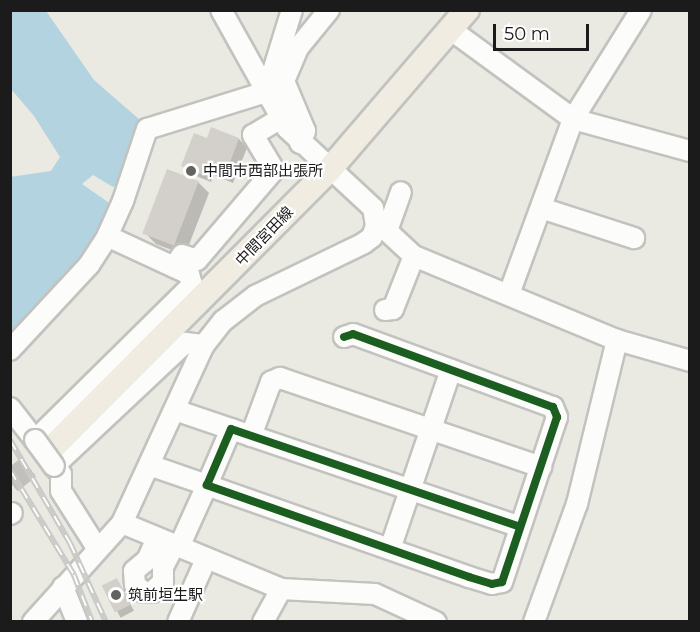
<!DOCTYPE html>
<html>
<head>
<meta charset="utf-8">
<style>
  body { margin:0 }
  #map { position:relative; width:700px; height:632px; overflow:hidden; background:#eae9e2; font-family:Montserrat,"Noto Sans JP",sans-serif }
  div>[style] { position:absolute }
  .water>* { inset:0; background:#b3d3e1 }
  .shadow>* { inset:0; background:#0003; transform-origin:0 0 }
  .building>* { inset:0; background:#d3d0cb; transform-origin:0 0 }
  .major-tunnel>* { height:24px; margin-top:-12px; transform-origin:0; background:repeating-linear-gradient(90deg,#c1c0ba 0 24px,transparent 0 36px) }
  .roads { filter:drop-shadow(2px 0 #c2c2bf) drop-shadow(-2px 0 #c2c2bf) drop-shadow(0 2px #c2c2bf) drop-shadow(0 -2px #c2c2bf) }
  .minor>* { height:20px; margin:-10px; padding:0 10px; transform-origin:10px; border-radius:10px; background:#fcfcfb }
  .major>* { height:24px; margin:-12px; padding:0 12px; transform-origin:12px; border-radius:12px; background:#f0ece2 }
  .rail>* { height:6px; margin-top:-3px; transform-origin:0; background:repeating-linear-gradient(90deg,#fff 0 11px,#c9c9c8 0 22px); box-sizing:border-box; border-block:2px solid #c9c9c8 }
  .bridges { filter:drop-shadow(2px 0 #c2c2bf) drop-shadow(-2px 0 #c2c2bf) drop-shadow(0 2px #c2c2bf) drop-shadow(0 -2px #c2c2bf) }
  .minor-bridge>* { height:20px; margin:-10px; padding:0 10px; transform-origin:10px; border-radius:10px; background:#fcfcfb }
  .cycleway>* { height:8px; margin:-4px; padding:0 4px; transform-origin:4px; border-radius:4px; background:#1b5e20 }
  .dots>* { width:16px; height:16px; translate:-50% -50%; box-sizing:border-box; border:3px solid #fff; border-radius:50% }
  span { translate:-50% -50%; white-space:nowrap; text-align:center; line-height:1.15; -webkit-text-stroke:4.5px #fff; paint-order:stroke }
  .poi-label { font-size:15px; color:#1b1b1b }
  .left { translate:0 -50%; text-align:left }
  .street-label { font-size:15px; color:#1b1b1b }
  .frame { position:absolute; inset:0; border:12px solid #1b1b1b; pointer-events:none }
  .scale { position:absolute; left:493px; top:24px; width:96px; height:27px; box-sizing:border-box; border:3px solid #1b1b1b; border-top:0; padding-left:8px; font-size:18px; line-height:21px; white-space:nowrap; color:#1b1b1b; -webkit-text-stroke:4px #fff; paint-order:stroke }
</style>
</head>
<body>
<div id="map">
  <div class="water">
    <i style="clip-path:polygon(11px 11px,46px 11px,94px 80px,140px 120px,119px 183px,113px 187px,93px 175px,82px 184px,108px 202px,108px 211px,92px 242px,93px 248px,11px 338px,10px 177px,51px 171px,60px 157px,34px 116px,11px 89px)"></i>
  </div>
  <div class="shadow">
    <i style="clip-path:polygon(212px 129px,239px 139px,247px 148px,233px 183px,214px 175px,211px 182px,191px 174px,183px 166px,207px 140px)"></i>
    <i style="clip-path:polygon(198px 182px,209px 193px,185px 255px,156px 244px,145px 233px)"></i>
    <i style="left:117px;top:579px;width:36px;height:15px;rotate:62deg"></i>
  </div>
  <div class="building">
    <i style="clip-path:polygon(211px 127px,239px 138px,225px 176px,205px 168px,203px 175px,181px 166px,194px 133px,207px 138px)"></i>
    <i style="left:167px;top:169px;width:34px;height:69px;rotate:21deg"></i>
    <i style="left:117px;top:578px;width:30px;height:17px;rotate:64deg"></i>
  </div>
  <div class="major-tunnel">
    <i style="left:10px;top:482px;width:50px;rotate:-38.5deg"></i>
  </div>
  <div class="roads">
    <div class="minor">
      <i style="left:450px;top:29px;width:152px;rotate:36.2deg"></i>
      <i style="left:573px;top:119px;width:121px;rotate:15.3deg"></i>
      <i style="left:270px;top:81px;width:74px;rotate:-72.8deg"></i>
      <i style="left:300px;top:143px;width:13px;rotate:-67deg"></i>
      <i style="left:305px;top:131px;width:54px;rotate:-112.8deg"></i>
      <i style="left:284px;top:81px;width:36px;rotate:-67deg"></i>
      <i style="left:298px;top:48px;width:49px;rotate:-50.8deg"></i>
      <i style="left:541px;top:208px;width:98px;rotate:17.9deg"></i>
      <i style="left:376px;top:226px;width:12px;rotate:24deg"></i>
      <i style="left:387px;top:231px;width:37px;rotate:43deg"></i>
      <i style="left:414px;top:256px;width:220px;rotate:22.5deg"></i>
      <i style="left:617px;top:340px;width:76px;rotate:16deg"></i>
      <i style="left:387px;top:231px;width:41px;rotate:-70.3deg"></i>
      <i style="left:174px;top:267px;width:14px;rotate:-56deg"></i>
      <i style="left:182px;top:255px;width:16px;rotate:18deg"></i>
      <i style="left:197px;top:260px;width:118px;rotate:-49.5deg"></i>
      <i style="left:274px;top:170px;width:41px;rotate:-121deg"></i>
      <i style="left:253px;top:135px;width:33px;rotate:-31deg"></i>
      <i style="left:509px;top:294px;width:186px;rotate:-69.9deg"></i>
      <i style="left:573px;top:119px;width:128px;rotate:-58deg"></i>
      <i style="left:385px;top:310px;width:8px;rotate:-7deg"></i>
      <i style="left:393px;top:309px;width:57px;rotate:-68.4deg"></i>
      <i style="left:344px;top:337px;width:9px;rotate:-18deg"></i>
      <i style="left:353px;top:334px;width:213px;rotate:20.1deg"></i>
      <i style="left:553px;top:407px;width:11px;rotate:68deg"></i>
      <i style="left:557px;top:417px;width:174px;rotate:108.4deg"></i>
      <i style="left:502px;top:582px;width:10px;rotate:169deg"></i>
      <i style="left:492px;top:584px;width:24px;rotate:-163deg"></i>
      <i style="left:469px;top:577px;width:278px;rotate:-160.7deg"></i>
      <i style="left:207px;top:485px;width:61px;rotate:-66.8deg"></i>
      <i style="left:231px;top:429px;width:305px;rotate:18.7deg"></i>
      <i style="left:10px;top:350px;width:116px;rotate:-47.1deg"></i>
      <i style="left:89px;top:265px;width:31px;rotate:-57deg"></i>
      <i style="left:106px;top:239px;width:42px;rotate:-65.9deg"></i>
      <i style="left:123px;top:201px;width:76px;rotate:-71.6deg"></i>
      <i style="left:147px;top:129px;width:125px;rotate:-17.3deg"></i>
      <i style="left:10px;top:408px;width:41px;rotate:52deg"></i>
      <i style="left:35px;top:440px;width:221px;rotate:-44.6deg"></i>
      <i style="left:192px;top:285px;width:11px;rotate:-105deg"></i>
      <i style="left:189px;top:274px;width:90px;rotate:-155.1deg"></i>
      <i style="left:175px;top:410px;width:59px;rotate:18.7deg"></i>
      <i style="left:251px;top:436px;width:58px;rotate:-69.7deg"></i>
      <i style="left:271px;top:382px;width:10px;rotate:-24deg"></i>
      <i style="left:280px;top:378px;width:276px;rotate:18.8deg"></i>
      <i style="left:149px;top:465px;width:61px;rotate:19deg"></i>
      <i style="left:207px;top:485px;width:68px;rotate:114.3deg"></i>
      <i style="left:10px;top:514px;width:2px;rotate:-27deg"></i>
      <i style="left:122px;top:523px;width:172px;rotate:22.5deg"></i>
      <i style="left:281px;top:589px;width:94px;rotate:3deg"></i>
      <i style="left:375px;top:594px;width:67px;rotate:24.7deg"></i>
      <i style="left:157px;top:538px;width:24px;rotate:114deg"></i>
      <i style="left:147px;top:560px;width:17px;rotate:140deg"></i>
      <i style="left:134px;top:571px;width:14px;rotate:86deg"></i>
      <i style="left:135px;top:585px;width:11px;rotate:38deg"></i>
      <i style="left:144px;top:592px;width:8px"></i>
      <i style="left:152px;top:592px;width:15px;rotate:-42deg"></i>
      <i style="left:163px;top:582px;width:15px;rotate:-90deg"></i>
      <i style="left:163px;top:567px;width:25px;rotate:-63deg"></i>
      <i style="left:97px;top:548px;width:67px;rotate:-122.3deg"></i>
      <i style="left:61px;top:491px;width:17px;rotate:-90deg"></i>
      <i style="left:61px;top:474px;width:11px;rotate:-131deg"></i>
      <i style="left:54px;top:466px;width:180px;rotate:-43.2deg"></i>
      <i style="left:185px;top:343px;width:19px;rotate:6deg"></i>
      <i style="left:390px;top:549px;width:189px;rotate:-71.2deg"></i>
      <i style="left:63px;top:587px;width:38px;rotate:68deg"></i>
      <i style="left:33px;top:622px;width:133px;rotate:-48deg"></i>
      <i style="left:122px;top:523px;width:196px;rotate:-65.3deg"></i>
      <i style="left:204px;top:345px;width:31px;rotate:-52deg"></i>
      <i style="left:223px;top:321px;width:41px;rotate:-38deg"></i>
      <i style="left:255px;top:296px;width:121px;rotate:-25.9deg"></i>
      <i style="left:364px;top:243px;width:10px;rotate:-37deg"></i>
      <i style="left:372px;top:237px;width:12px;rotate:-70deg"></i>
      <i style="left:376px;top:226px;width:18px;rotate:-99deg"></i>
      <i style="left:373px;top:208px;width:117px;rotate:-137.1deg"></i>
      <i style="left:287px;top:128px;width:135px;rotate:-119.2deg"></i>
      <i style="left:178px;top:622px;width:69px;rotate:-66deg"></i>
      <i style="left:263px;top:622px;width:38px;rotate:-61deg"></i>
      <i style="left:534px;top:622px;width:126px;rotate:-70deg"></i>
      <i style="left:577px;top:504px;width:169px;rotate:-76.3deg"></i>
    </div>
    <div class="major">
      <i style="left:49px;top:451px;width:398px;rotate:-45.1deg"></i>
      <i style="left:330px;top:169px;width:210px;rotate:-49.3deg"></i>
    </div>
  </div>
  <div class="rail">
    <i style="left:10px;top:440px;width:119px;rotate:59.8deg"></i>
    <i style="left:70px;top:543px;width:87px;rotate:65.5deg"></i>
    <i style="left:10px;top:470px;width:123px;rotate:58.6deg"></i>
    <i style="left:74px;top:575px;width:50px;rotate:69deg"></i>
  </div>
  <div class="bridges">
    <div class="minor-bridge">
      <i style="left:35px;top:440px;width:32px;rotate:54deg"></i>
    </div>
  </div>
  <div class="cycleway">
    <i style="left:344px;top:337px;width:9px;rotate:-18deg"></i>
    <i style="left:353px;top:334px;width:213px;rotate:20.1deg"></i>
    <i style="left:553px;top:407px;width:11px;rotate:68deg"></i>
    <i style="left:557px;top:417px;width:174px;rotate:108.4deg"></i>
    <i style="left:502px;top:582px;width:10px;rotate:169deg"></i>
    <i style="left:492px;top:584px;width:24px;rotate:-163deg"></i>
    <i style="left:469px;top:577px;width:278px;rotate:-160.7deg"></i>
    <i style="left:207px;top:485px;width:61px;rotate:-66.8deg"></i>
    <i style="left:231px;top:429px;width:305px;rotate:18.7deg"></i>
  </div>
  <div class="dots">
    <i style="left:191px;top:171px;background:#636361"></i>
    <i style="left:116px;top:595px;background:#636361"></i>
  </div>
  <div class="poi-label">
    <span class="left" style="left:203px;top:171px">中間市西部出張所</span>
    <span class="left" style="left:128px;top:595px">筑前垣生駅</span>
  </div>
  <div class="street-label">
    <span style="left:264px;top:236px;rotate:-46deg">中間宮田線</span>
  </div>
  <div class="frame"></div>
  <div class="scale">50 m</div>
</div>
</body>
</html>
